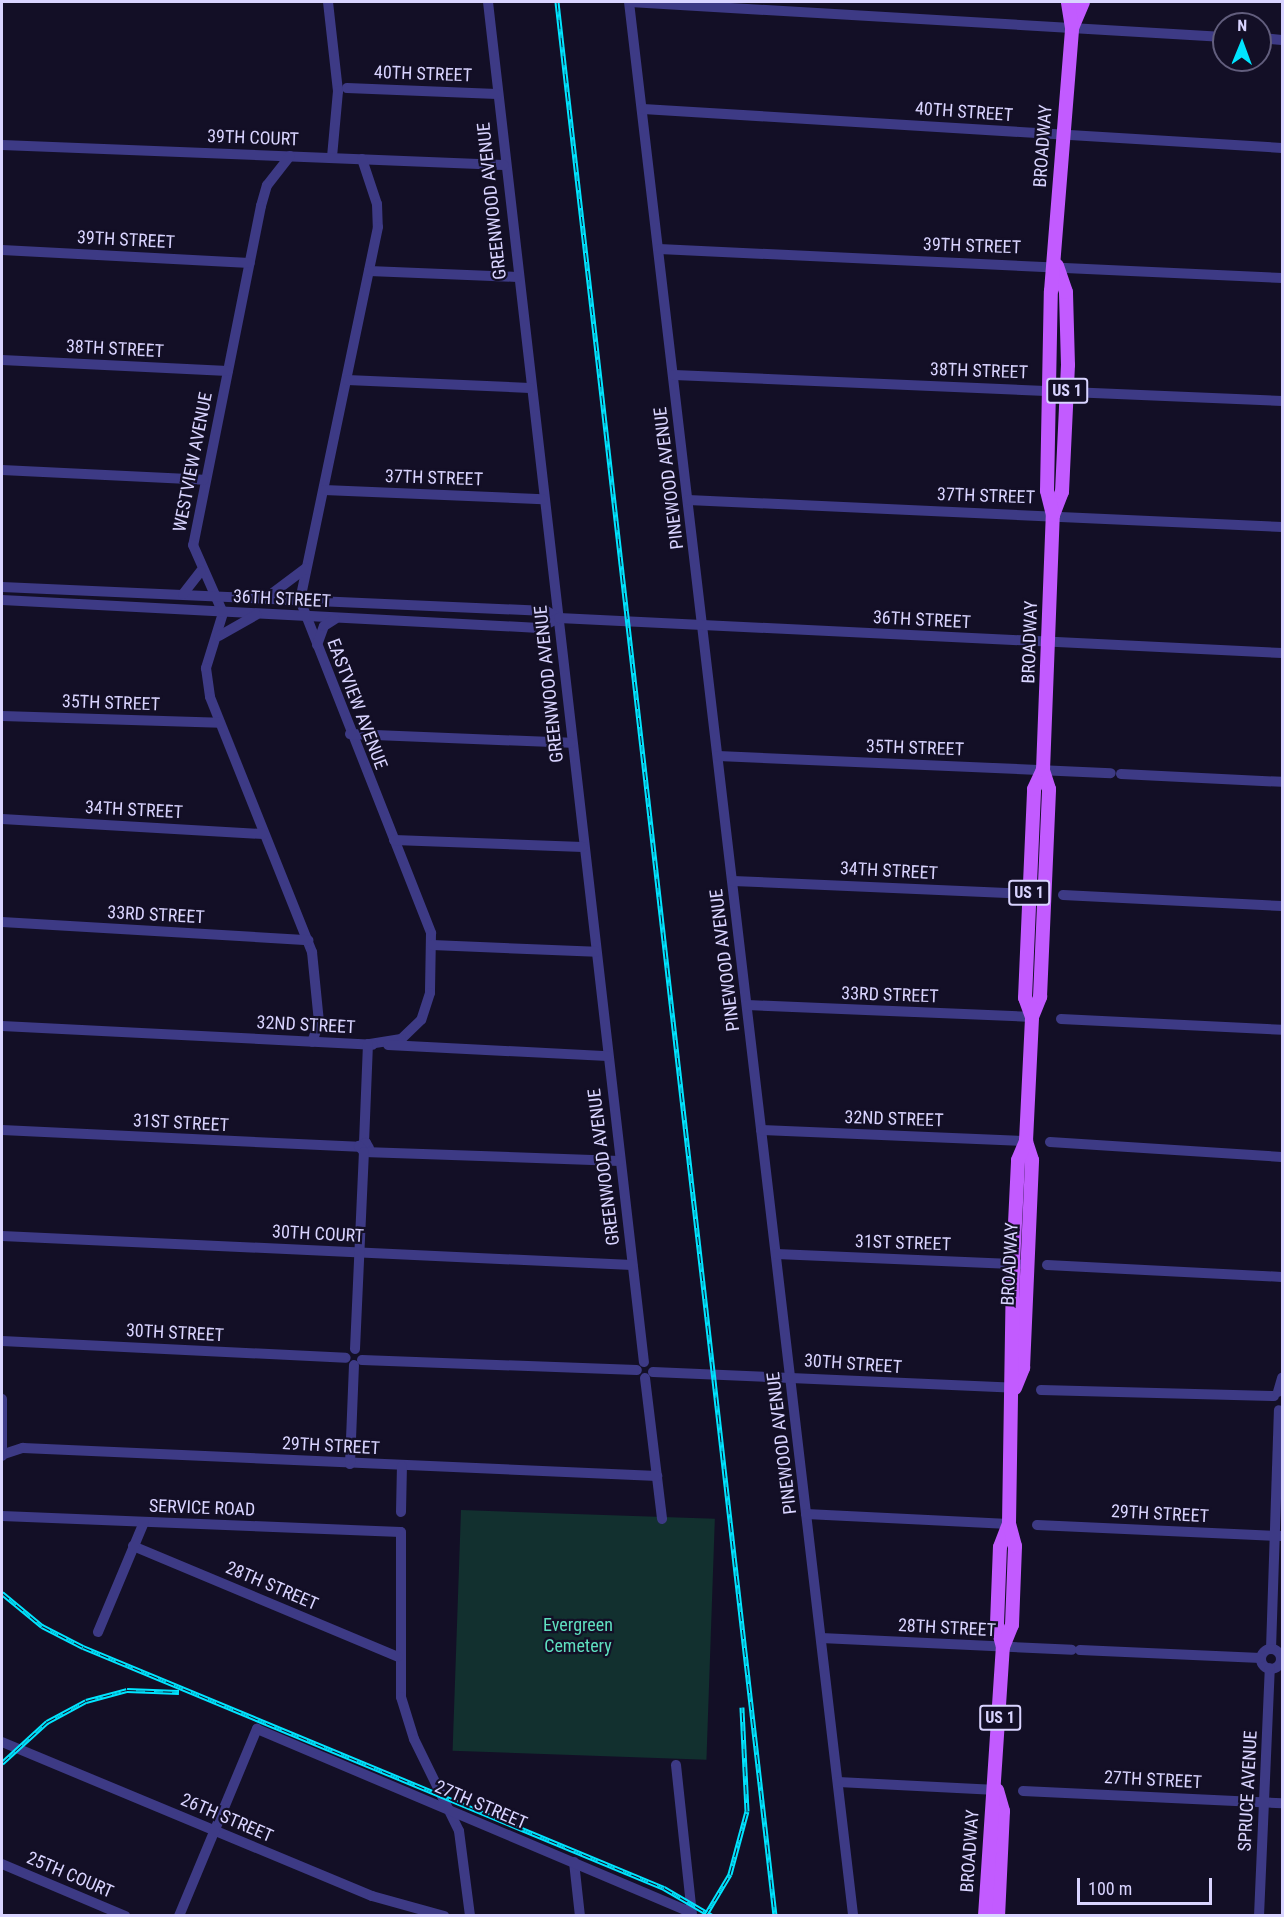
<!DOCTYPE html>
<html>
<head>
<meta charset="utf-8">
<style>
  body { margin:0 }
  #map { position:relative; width:1284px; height:1917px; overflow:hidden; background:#130f26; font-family:"Roboto Condensed",sans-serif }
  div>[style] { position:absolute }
  .green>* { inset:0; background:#12302f; transform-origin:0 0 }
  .minor>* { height:10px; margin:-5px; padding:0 5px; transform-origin:5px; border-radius:5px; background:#3d3a85 }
  .minor>.ring { margin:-5px; padding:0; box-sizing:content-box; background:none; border:10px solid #3d3a85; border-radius:50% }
  .major>* { height:14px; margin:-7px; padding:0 7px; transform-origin:7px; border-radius:7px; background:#c25bff }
  .rail>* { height:5px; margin-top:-2.5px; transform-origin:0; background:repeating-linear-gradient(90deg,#130f26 0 9px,#00e5ff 0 18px); box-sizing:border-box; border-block:2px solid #00e5ff }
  span { translate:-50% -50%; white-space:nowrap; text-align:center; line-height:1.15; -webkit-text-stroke:4.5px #130f26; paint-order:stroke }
  .shield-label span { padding:2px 4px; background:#130f26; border:2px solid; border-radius:4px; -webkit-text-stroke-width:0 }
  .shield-label { font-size:16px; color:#d9d4ff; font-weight:700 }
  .street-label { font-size:18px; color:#d9d4ff }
  .park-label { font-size:18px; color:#5fe0c0 }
  .frame { position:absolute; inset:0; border:3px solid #d9d4ff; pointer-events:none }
  .north { position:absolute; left:1212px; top:12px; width:60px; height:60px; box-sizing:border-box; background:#130f26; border:2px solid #625e7d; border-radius:50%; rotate:1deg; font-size:16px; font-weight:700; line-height:24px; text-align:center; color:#d9d4ff }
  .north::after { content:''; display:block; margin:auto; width:21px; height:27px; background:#00e5ff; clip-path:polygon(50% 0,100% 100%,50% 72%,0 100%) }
  .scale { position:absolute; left:1077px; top:1878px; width:135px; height:27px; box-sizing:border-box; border:3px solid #d9d4ff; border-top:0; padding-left:8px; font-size:18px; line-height:21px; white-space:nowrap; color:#d9d4ff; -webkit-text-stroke:4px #130f26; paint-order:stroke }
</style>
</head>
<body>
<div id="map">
  <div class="green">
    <i style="left:461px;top:1510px;width:254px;height:241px;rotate:2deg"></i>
  </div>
  <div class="minor">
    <i style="left:328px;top:2px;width:90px;rotate:83.6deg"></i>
    <i style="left:338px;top:91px;width:66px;rotate:95.2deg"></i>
    <i style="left:488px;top:2px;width:1369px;rotate:83.46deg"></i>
    <i style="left:629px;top:2px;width:1927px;rotate:83.32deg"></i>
    <i style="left:630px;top:2px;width:595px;rotate:3.37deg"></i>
    <i style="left:1260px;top:38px;width:22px;rotate:5deg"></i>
    <i style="left:347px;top:88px;width:150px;rotate:2.3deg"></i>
    <i style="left:643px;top:109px;width:640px;rotate:3.49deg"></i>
    <i style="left:2px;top:145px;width:502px;rotate:2.28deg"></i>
    <i style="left:290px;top:156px;width:37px;rotate:128deg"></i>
    <i style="left:267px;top:185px;width:22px;rotate:106deg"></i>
    <i style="left:261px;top:206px;width:346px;rotate:101.3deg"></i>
    <i style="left:193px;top:545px;width:74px;rotate:66.2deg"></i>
    <i style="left:223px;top:613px;width:58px;rotate:107.2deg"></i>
    <i style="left:206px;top:668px;width:29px;rotate:82deg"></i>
    <i style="left:210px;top:697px;width:275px;rotate:68.2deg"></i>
    <i style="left:312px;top:952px;width:70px;rotate:84.3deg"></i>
    <i style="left:319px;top:1022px;width:21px;rotate:109deg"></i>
    <i style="left:362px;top:159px;width:47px;rotate:71.6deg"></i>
    <i style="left:377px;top:204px;width:23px;rotate:88deg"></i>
    <i style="left:378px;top:227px;width:381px;rotate:101.8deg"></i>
    <i style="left:300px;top:600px;width:358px;rotate:68.5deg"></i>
    <i style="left:431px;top:933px;width:60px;rotate:91deg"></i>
    <i style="left:430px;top:993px;width:28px;rotate:108deg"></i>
    <i style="left:421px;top:1020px;width:28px;rotate:136deg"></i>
    <i style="left:401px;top:1039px;width:33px;rotate:171deg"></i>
    <i style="left:659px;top:249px;width:624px;rotate:2.67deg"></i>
    <i style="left:2px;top:250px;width:248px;rotate:3deg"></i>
    <i style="left:369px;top:271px;width:148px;rotate:2.3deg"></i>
    <i style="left:2px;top:360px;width:226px;rotate:2.8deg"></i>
    <i style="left:674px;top:375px;width:609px;rotate:2.45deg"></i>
    <i style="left:347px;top:380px;width:183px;rotate:2.5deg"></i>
    <i style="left:2px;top:470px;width:202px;rotate:2.8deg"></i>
    <i style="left:324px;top:490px;width:219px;rotate:2.4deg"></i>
    <i style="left:688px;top:500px;width:595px;rotate:2.6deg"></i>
    <i style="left:2px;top:587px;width:545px;rotate:2.53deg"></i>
    <i style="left:546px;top:611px;width:15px;rotate:28deg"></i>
    <i style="left:183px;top:594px;width:29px;rotate:-52deg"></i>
    <i style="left:266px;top:598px;width:50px;rotate:-36.9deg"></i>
    <i style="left:2px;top:600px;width:538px;rotate:2.98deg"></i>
    <i style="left:539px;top:628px;width:22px;rotate:-27deg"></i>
    <i style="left:559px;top:618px;width:724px;rotate:2.77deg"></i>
    <i style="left:219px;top:636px;width:43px;rotate:-29.6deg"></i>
    <i style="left:317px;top:645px;width:20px;rotate:-70deg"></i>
    <i style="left:324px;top:626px;width:13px;rotate:-32deg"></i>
    <i style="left:2px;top:716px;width:218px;rotate:1.8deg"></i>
    <i style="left:350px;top:734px;width:221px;rotate:2.3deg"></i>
    <i style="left:718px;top:756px;width:393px;rotate:2.5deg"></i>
    <i style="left:1121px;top:774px;width:161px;rotate:2.8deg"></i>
    <i style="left:2px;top:819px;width:262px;rotate:3.3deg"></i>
    <i style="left:394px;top:840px;width:189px;rotate:2.1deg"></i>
    <i style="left:733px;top:881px;width:302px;rotate:2.5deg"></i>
    <i style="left:1063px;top:895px;width:219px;rotate:2.9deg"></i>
    <i style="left:2px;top:922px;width:307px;rotate:3.4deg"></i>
    <i style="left:432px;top:945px;width:164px;rotate:2.4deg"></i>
    <i style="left:747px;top:1005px;width:285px;rotate:2.4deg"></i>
    <i style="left:1061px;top:1019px;width:221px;rotate:2.8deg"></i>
    <i style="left:2px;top:1026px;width:371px;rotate:2.9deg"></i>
    <i style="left:388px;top:1045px;width:220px;rotate:2.9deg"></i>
    <i style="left:2px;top:1130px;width:357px;rotate:2.7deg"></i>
    <i style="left:761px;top:1130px;width:265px;rotate:2.4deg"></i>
    <i style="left:1050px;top:1142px;width:232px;rotate:3.7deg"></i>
    <i style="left:364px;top:1143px;width:99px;rotate:-87.7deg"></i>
    <i style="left:369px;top:1148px;width:6px;rotate:-121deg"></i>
    <i style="left:366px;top:1143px;width:8px;rotate:157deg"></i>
    <i style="left:359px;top:1146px;width:8px;rotate:50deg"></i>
    <i style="left:364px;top:1152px;width:256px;rotate:2deg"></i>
    <i style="left:2px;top:1236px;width:631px;rotate:2.64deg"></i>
    <i style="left:776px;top:1254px;width:243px;rotate:2.4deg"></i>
    <i style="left:1047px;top:1265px;width:235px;rotate:2.9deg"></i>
    <i style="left:2px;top:1341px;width:344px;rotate:2.8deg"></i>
    <i style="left:355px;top:1349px;width:197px;rotate:-87.4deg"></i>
    <i style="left:362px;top:1360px;width:275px;rotate:2.1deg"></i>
    <i style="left:653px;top:1372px;width:362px;rotate:2.5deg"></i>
    <i style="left:645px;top:1378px;width:142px;rotate:83.1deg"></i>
    <i style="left:1041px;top:1390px;width:233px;rotate:1.5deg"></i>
    <i style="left:1278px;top:1392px;width:15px;rotate:-74deg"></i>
    <i style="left:2px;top:1399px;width:57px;rotate:90deg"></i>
    <i style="left:4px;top:1454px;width:20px;rotate:-18deg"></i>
    <i style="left:23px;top:1448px;width:635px;rotate:2.53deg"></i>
    <i style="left:350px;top:1464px;width:99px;rotate:-87.7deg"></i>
    <i style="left:401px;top:1512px;width:46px;rotate:-88.8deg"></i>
    <i style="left:806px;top:1514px;width:203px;rotate:2.8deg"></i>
    <i style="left:2px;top:1516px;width:399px;rotate:2.3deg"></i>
    <i style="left:401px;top:1532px;width:165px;rotate:90deg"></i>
    <i style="left:401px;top:1697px;width:44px;rotate:72.8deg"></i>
    <i style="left:414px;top:1739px;width:102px;rotate:63.9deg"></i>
    <i style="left:459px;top:1831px;width:86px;rotate:82.6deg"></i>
    <i style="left:1037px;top:1525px;width:245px;rotate:2.6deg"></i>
    <i style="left:133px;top:1546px;width:287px;rotate:22.7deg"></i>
    <i style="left:98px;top:1632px;width:119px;rotate:-67.3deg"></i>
    <i style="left:821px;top:1638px;width:251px;rotate:2.7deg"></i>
    <i style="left:1271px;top:1649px;width:239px;rotate:-88.1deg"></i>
    <i class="ring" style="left:1261px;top:1649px;width:10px;height:10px"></i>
    <i style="left:1080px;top:1650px;width:181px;rotate:2.5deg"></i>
    <i style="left:2px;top:1742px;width:401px;rotate:22.6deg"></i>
    <i style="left:372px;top:1896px;width:75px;rotate:15.5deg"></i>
    <i style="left:676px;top:1765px;width:151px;rotate:83.9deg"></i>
    <i style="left:838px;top:1782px;width:159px;rotate:2.9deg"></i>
    <i style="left:1023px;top:1791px;width:259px;rotate:2.7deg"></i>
    <i style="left:574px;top:1862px;width:54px;rotate:83.7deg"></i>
    <i style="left:2px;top:1864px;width:134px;rotate:22.9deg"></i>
    <i style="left:179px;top:1916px;width:203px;rotate:-67.4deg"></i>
    <i style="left:257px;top:1729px;width:471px;rotate:22.9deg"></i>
    <i style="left:1259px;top:1916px;width:248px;rotate:-87.5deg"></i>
  </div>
  <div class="major">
    <i style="left:1072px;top:28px;width:28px;rotate:-67deg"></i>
    <i style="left:1053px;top:515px;width:25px;rotate:-69deg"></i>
    <i style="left:1062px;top:492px;width:127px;rotate:-87.3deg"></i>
    <i style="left:1068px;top:365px;width:73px;rotate:-91.6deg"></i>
    <i style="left:1066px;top:292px;width:28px;rotate:-109deg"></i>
    <i style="left:1032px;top:1017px;width:20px;rotate:-110deg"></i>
    <i style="left:1025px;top:998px;width:209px;rotate:-87.5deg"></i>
    <i style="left:1034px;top:789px;width:21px;rotate:-65deg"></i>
    <i style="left:1015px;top:1388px;width:22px;rotate:-68deg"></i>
    <i style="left:1023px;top:1368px;width:208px;rotate:-87.5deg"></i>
    <i style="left:1032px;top:1160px;width:20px;rotate:-108deg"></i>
    <i style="left:1026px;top:1141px;width:124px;rotate:-87.2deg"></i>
    <i style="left:1032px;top:1017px;width:22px;rotate:-68deg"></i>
    <i style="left:1040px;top:997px;width:208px;rotate:-87.5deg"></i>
    <i style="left:1049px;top:789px;width:20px;rotate:-108deg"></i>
    <i style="left:1043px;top:770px;width:255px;rotate:-87.8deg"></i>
    <i style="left:1053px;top:515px;width:25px;rotate:-104deg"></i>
    <i style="left:1047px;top:491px;width:200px;rotate:-88.9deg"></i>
    <i style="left:1051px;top:291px;width:264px;rotate:-85.4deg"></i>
    <i style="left:1072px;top:28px;width:26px;rotate:-99deg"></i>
    <i style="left:1003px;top:1647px;width:24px;rotate:-105deg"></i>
    <i style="left:997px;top:1624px;width:77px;rotate:-87.8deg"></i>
    <i style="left:1000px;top:1547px;width:25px;rotate:-69deg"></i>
    <i style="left:1009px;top:1524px;width:260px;rotate:-89.1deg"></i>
    <i style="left:1013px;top:1264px;width:104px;rotate:-87.2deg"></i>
    <i style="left:1018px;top:1160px;width:21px;rotate:-67deg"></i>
    <i style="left:997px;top:1790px;width:22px;rotate:74deg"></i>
    <i style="left:1003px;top:1811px;width:105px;rotate:92.7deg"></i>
    <i style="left:985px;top:1916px;width:270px;rotate:-86.2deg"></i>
    <i style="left:1003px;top:1647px;width:24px;rotate:-68deg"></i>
    <i style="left:1012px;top:1625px;width:79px;rotate:-87.8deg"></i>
    <i style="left:1015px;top:1546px;width:23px;rotate:-105deg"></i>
  </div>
  <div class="rail">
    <i style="left:557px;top:2px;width:1926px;rotate:83.5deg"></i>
    <i style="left:2px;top:1593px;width:52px;rotate:39.5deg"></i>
    <i style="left:42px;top:1626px;width:46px;rotate:27.1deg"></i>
    <i style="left:83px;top:1647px;width:629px;rotate:22.53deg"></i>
    <i style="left:664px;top:1888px;width:56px;rotate:30.3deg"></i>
    <i style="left:2px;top:1763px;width:61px;rotate:-42.3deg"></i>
    <i style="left:47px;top:1722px;width:44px;rotate:-28.3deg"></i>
    <i style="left:86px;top:1701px;width:42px;rotate:-15deg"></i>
    <i style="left:127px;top:1690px;width:52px;rotate:2.2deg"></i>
    <i style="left:705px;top:1916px;width:49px;rotate:-59.2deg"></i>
    <i style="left:730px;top:1874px;width:65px;rotate:-74.9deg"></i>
    <i style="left:747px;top:1811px;width:104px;rotate:-92.8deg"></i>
  </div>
  <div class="shield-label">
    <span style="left:1067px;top:391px">US 1</span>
    <span style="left:1029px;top:893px">US 1</span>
    <span style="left:1000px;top:1718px">US 1</span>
  </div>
  <div class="street-label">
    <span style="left:423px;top:74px;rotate:2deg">40TH STREET</span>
    <span style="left:964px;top:112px;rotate:4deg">40TH STREET</span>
    <span style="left:253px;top:138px;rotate:2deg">39TH COURT</span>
    <span style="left:1043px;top:146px;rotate:-86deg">BROADWAY</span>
    <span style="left:492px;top:201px;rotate:-96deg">GREENWOOD AVENUE</span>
    <span style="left:126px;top:240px;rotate:3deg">39TH STREET</span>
    <span style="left:972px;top:246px;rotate:2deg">39TH STREET</span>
    <span style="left:115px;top:349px;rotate:3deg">38TH STREET</span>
    <span style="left:979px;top:371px;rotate:2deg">38TH STREET</span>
    <span style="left:193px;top:462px;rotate:-79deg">WESTVIEW AVENUE</span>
    <span style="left:434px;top:478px;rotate:2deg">37TH STREET</span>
    <span style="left:669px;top:478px;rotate:-97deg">PINEWOOD AVENUE</span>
    <span style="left:986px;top:496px;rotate:2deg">37TH STREET</span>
    <span style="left:282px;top:599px;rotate:3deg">36TH STREET</span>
    <span style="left:922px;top:620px;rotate:3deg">36TH STREET</span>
    <span style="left:1030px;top:642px;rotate:-88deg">BROADWAY</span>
    <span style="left:549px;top:684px;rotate:-96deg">GREENWOOD AVENUE</span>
    <span style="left:111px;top:703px;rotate:2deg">35TH STREET</span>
    <span style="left:357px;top:704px;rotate:69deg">EASTVIEW AVENUE</span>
    <span style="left:915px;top:748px;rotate:2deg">35TH STREET</span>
    <span style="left:134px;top:810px;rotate:3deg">34TH STREET</span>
    <span style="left:889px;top:871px;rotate:3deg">34TH STREET</span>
    <span style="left:156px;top:915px;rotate:3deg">33RD STREET</span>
    <span style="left:725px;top:960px;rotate:-97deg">PINEWOOD AVENUE</span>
    <span style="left:890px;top:995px;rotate:2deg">33RD STREET</span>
    <span style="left:306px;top:1025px;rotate:3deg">32ND STREET</span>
    <span style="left:894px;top:1119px;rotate:2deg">32ND STREET</span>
    <span style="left:181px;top:1123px;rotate:3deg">31ST STREET</span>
    <span style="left:604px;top:1167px;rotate:-97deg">GREENWOOD AVENUE</span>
    <span style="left:318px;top:1234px;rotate:3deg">30TH COURT</span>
    <span style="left:903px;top:1243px;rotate:2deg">31ST STREET</span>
    <span style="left:1010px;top:1264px;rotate:-87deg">BROADWAY</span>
    <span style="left:175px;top:1333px;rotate:3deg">30TH STREET</span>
    <span style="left:853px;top:1364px;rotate:4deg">30TH STREET</span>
    <span style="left:782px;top:1443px;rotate:-97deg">PINEWOOD AVENUE</span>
    <span style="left:331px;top:1446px;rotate:3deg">29TH STREET</span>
    <span style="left:202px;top:1508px;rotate:2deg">SERVICE ROAD</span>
    <span style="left:1160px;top:1514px;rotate:3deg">29TH STREET</span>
    <span style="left:272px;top:1586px;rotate:23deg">28TH STREET</span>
    <span style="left:947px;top:1628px;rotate:3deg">28TH STREET</span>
    <span style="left:1153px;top:1780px;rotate:3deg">27TH STREET</span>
    <span style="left:1248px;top:1791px;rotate:-87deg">SPRUCE AVENUE</span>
    <span style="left:481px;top:1805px;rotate:23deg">27TH STREET</span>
    <span style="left:227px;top:1818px;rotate:23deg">26TH STREET</span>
    <span style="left:970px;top:1851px;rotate:-86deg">BROADWAY</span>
    <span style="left:70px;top:1875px;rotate:23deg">25TH COURT</span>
  </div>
  <div class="park-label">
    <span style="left:578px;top:1636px">Evergreen<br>Cemetery</span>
  </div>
  <div class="frame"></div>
  <div class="north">N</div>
  <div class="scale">100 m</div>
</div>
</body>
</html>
